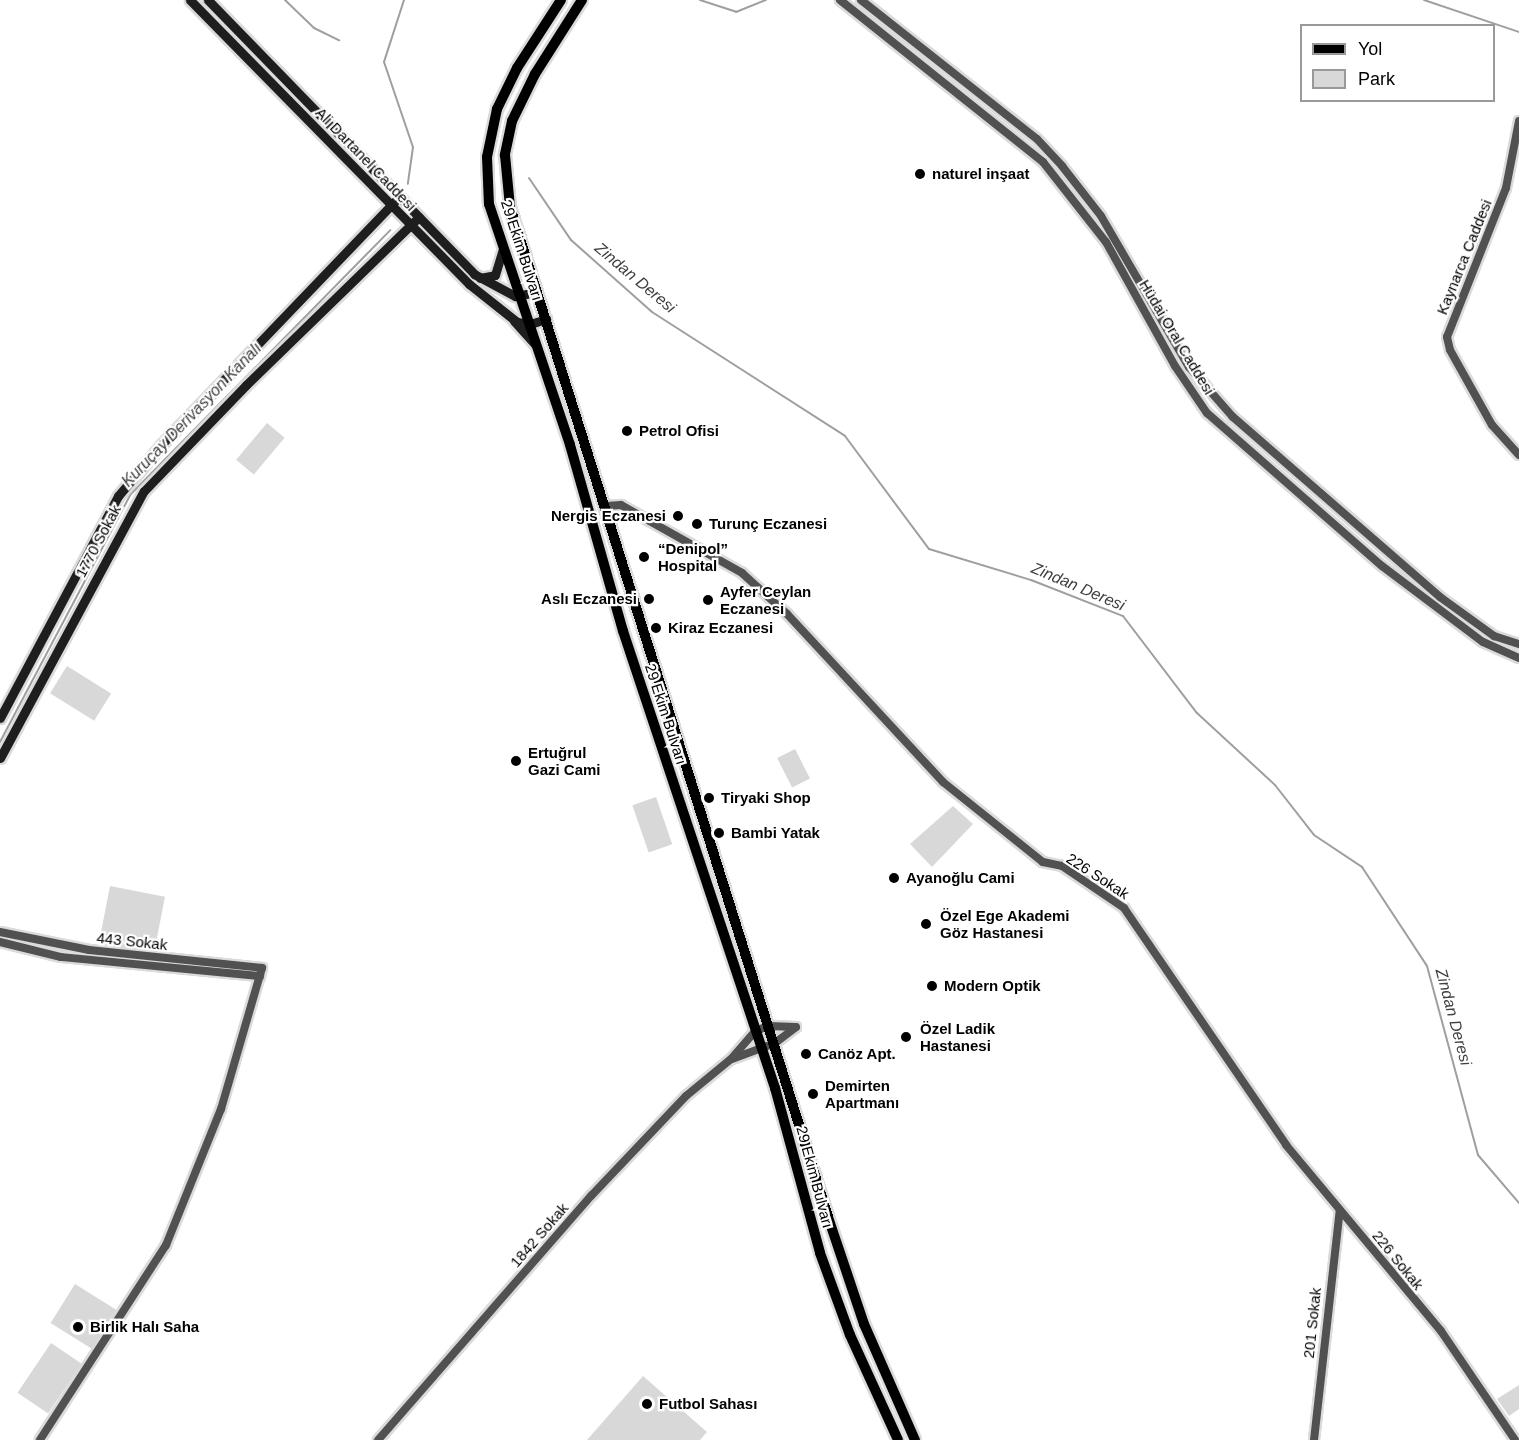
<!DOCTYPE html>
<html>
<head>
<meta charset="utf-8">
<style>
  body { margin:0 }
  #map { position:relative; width:1519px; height:1440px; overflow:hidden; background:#fff; font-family:Arial,sans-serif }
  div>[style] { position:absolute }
  .green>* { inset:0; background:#d8d8d8; transform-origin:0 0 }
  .stream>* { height:2px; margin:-1px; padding:0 1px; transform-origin:1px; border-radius:1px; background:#9f9f9f }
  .roads { filter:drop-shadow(2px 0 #dbdbdb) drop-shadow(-2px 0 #dbdbdb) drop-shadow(0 2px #dbdbdb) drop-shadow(0 -2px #dbdbdb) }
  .tertiary>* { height:8px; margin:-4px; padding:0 4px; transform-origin:4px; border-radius:4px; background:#515151 }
  .secondary>* { height:9px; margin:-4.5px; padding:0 4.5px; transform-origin:4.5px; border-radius:4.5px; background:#1e1e1e }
  .primary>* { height:10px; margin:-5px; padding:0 5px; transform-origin:5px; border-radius:5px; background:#000 }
  .dots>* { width:16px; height:16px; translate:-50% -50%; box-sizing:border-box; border:3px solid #fff; border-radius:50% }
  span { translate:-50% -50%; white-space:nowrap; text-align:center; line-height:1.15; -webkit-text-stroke:4.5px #fff; paint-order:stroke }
  .street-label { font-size:15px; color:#000 }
  .poi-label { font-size:15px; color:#000; font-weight:700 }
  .left { translate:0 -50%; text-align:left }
  .right { translate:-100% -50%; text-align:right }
  .water-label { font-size:16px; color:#404040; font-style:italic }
  .legend { position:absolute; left:1300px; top:24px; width:195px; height:78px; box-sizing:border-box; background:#fff; border:2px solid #999; margin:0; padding:8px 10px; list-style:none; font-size:18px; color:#000 }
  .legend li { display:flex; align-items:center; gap:12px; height:30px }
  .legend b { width:30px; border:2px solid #999 }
</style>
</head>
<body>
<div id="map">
  <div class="green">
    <i style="left:267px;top:423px;width:23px;height:48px;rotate:40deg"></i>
    <i style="left:67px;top:666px;width:52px;height:32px;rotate:32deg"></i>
    <i style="left:795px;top:749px;width:33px;height:20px;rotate:63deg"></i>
    <i style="left:656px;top:797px;width:50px;height:25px;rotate:71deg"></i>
    <i style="clip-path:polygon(953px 806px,973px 824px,932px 867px,910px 844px)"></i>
    <i style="left:110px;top:886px;width:56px;height:59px;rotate:11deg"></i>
    <i style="left:75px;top:1284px;width:49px;height:46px;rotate:32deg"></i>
    <i style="left:51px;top:1343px;width:37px;height:60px;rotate:34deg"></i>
    <i style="clip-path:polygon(643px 1376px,707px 1432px,700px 1440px,587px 1440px)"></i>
    <i style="clip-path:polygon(1519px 1385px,1519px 1409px,1509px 1416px,1497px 1399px)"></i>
  </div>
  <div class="stream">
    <i style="left:285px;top:0;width:40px;rotate:44deg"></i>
    <i style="left:314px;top:28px;width:28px;rotate:26deg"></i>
    <i style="left:404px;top:0;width:65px;rotate:107.9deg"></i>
    <i style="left:384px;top:62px;width:90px;rotate:71.2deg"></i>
    <i style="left:413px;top:147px;width:37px;rotate:98deg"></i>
    <i style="left:700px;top:0;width:38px;rotate:18deg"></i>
    <i style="left:736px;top:12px;width:32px;rotate:-22deg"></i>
    <i style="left:1424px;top:0;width:100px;rotate:18.6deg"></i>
    <i style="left:529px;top:178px;width:75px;rotate:55.9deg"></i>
    <i style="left:571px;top:240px;width:108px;rotate:41.6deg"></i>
    <i style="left:652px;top:312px;width:229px;rotate:32.7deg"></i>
    <i style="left:845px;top:436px;width:141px;rotate:53.4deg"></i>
    <i style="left:929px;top:549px;width:107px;rotate:16.9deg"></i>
    <i style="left:1031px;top:580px;width:99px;rotate:21.4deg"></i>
    <i style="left:1123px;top:616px;width:122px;rotate:52.7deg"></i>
    <i style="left:1197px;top:713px;width:106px;rotate:42.7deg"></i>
    <i style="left:1275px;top:785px;width:63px;rotate:52deg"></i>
    <i style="left:1314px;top:835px;width:58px;rotate:33.7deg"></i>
    <i style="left:1362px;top:867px;width:118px;rotate:56.7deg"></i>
    <i style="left:1427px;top:966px;width:196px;rotate:74.9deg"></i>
    <i style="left:1478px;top:1155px;width:63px;rotate:49.5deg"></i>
    <i style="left:0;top:742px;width:280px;rotate:-62.2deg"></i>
    <i style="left:131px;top:494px;width:370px;rotate:-45.5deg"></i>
  </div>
  <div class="roads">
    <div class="tertiary">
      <i style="left:840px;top:0;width:260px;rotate:38.6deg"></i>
      <i style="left:1043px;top:162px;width:102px;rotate:51.8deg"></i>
      <i style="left:1106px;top:242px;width:142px;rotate:60.9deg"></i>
      <i style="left:1175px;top:366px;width:57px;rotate:55.8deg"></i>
      <i style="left:1207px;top:413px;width:232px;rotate:41.2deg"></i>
      <i style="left:1382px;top:566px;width:126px;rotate:37deg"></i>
      <i style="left:1483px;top:642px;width:39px;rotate:24deg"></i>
      <i style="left:861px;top:0;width:224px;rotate:38.3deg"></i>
      <i style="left:1037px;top:139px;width:37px;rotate:47deg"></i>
      <i style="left:1062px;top:166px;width:63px;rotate:52deg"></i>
      <i style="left:1101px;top:216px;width:175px;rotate:59.8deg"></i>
      <i style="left:1189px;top:367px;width:67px;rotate:48.7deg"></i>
      <i style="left:1233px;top:417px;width:274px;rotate:41deg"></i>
      <i style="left:1440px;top:597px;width:67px;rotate:35.8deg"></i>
      <i style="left:1494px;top:636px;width:26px;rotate:18deg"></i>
      <i style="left:1519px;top:121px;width:68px;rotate:101deg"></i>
      <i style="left:1506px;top:188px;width:160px;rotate:111.6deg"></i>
      <i style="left:1447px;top:337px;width:13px;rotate:77deg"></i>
      <i style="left:1450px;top:350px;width:86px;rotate:60.8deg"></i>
      <i style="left:1492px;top:425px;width:40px;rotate:48deg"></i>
      <i style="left:606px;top:506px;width:15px;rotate:-4deg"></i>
      <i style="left:621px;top:505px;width:139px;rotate:29.3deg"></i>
      <i style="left:742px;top:573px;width:61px;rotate:42.3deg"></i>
      <i style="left:787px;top:614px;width:229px;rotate:47.1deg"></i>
      <i style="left:943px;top:782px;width:128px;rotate:38.7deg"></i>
      <i style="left:1043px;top:862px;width:19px;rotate:12deg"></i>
      <i style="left:1062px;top:866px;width:75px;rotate:34.1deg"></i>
      <i style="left:1124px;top:908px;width:287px;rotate:55.6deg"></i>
      <i style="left:1286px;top:1145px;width:242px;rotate:50.2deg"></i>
      <i style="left:1441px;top:1331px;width:132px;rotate:55.8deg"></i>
      <i style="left:0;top:932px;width:91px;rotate:11.4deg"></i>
      <i style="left:89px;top:950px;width:174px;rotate:5.9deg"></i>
      <i style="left:262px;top:968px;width:147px;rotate:106.2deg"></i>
      <i style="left:221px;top:1109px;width:147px;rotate:112deg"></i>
      <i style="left:166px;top:1245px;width:232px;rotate:122.9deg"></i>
      <i style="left:0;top:942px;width:63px;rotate:13.8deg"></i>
      <i style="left:61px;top:957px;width:200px;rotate:5.5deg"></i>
      <i style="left:732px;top:1059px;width:46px;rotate:-20.4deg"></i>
      <i style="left:775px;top:1043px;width:26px;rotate:-37deg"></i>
      <i style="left:378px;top:1440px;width:324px;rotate:-48.9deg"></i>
      <i style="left:591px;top:1196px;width:138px;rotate:-46.5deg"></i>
      <i style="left:686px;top:1096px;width:58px;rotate:-39.4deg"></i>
      <i style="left:731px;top:1059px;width:37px;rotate:-49deg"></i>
      <i style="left:755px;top:1031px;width:15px;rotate:-20deg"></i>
      <i style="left:769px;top:1026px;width:27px;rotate:2deg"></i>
      <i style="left:1314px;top:1440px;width:231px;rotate:-83.6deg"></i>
    </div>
    <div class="secondary">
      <i style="left:190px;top:0;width:398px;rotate:45.5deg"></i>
      <i style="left:469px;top:284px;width:61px;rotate:38.4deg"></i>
      <i style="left:517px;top:322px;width:13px;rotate:9deg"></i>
      <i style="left:530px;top:324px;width:17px;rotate:-17deg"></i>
      <i style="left:208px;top:0;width:382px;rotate:45.8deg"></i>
      <i style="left:474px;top:274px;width:47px;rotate:28.2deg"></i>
      <i style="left:515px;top:296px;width:22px;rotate:-10deg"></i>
      <i style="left:480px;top:278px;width:15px;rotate:-11deg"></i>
      <i style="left:495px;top:275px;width:27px;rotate:-73deg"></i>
      <i style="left:514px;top:321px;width:31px;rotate:48deg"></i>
      <i style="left:0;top:718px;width:251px;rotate:-62deg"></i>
      <i style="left:118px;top:496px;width:68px;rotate:-49.8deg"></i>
      <i style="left:162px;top:444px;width:342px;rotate:-46.2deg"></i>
      <i style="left:0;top:758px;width:303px;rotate:-61.7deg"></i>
      <i style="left:144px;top:491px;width:147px;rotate:-46.1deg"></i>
      <i style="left:246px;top:385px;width:241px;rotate:-44.2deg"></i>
    </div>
    <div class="primary">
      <i style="left:561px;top:0;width:81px;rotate:122.9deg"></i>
      <i style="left:517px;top:68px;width:46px;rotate:116deg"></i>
      <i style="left:497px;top:109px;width:49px;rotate:101.8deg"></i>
      <i style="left:487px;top:157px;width:47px;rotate:87.6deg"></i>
      <i style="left:489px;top:204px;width:254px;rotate:71.4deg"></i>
      <i style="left:570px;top:445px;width:193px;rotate:74.1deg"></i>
      <i style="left:623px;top:631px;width:482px;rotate:71.6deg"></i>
      <i style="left:775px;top:1088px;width:171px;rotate:74.7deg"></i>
      <i style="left:820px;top:1253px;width:87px;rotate:69.9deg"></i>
      <i style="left:850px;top:1335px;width:115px;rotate:65.4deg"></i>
      <i style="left:582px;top:0;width:88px;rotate:122.4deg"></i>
      <i style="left:535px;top:74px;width:52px;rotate:116.1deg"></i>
      <i style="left:512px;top:121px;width:35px;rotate:102deg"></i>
      <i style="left:505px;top:155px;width:52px;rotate:84.5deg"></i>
      <i style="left:510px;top:207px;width:1059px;rotate:72.52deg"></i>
      <i style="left:828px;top:1217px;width:113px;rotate:71.4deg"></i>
      <i style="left:864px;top:1324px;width:127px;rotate:66.3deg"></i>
    </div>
  </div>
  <div class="dots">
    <i style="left:920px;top:174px;background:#000"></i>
    <i style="left:627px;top:431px;background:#000"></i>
    <i style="left:678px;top:516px;background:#000"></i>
    <i style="left:697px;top:524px;background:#000"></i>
    <i style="left:644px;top:557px;background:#000"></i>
    <i style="left:649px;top:599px;background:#000"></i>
    <i style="left:708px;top:600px;background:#000"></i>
    <i style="left:656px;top:628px;background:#000"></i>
    <i style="left:516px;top:761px;background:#000"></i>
    <i style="left:709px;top:798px;background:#000"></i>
    <i style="left:719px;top:833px;background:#000"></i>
    <i style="left:894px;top:878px;background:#000"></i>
    <i style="left:926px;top:924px;background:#000"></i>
    <i style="left:932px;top:986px;background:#000"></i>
    <i style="left:906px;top:1037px;background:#000"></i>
    <i style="left:806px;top:1054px;background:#000"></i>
    <i style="left:813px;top:1094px;background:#000"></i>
    <i style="left:78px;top:1327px;background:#000"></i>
    <i style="left:647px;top:1404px;background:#000"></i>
  </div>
  <div class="street-label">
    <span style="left:366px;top:159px;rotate:46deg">Ali Dartanel Caddesi</span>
    <span style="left:522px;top:250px;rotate:72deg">29 Ekim Bulvarı</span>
    <span style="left:1464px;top:257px;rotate:-68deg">Kaynarca Caddesi</span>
    <span style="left:1177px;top:337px;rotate:59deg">Hüdai Oral Caddesi</span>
    <span style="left:98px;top:541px;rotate:-62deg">1770 Sokak</span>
    <span style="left:666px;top:714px;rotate:72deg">29 Ekim Bulvarı</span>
    <span style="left:1098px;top:876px;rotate:33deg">226 Sokak</span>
    <span style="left:132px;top:941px;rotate:6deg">443 Sokak</span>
    <span style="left:815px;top:1177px;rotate:75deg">29 Ekim Bulvarı</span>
    <span style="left:539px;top:1235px;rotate:-49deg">1842 Sokak</span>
    <span style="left:1398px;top:1260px;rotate:51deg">226 Sokak</span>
    <span style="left:1312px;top:1323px;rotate:-84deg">201 Sokak</span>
  </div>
  <div class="poi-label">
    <span class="left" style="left:932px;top:174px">naturel inşaat</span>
    <span class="left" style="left:639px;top:431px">Petrol Ofisi</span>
    <span class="right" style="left:666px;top:516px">Nergis Eczanesi</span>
    <span class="left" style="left:709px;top:524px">Turunç Eczanesi</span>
    <span class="left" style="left:658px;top:557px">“Denipol”<br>Hospital</span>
    <span class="left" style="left:720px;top:600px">Ayfer Ceylan<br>Eczanesi</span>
    <span class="right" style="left:637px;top:599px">Aslı Eczanesi</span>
    <span class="left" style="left:668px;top:628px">Kiraz Eczanesi</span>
    <span class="left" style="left:528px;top:761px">Ertuğrul<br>Gazi Cami</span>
    <span class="left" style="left:721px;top:798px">Tiryaki Shop</span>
    <span class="left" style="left:731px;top:833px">Bambi Yatak</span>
    <span class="left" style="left:906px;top:878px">Ayanoğlu Cami</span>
    <span class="left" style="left:940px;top:924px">Özel Ege Akademi<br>Göz Hastanesi</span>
    <span class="left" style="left:944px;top:986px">Modern Optik</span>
    <span class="left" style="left:920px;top:1037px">Özel Ladik<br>Hastanesi</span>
    <span class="left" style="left:818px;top:1054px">Canöz Apt.</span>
    <span class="left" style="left:825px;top:1094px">Demirten<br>Apartmanı</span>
    <span class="left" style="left:90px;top:1327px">Birlik Halı Saha</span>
    <span class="left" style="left:659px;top:1404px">Futbol Sahası</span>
  </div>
  <div class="water-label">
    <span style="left:635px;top:278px;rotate:40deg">Zindan Deresi</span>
    <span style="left:192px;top:415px;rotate:-46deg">Kuruçay Derivasyon Kanalı</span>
    <span style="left:1078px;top:587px;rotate:23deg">Zindan Deresi</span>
    <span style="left:1453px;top:1017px;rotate:75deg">Zindan Deresi</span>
  </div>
  <ul class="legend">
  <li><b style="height:8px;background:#000"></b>Yol</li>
  <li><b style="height:16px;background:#d8d8d8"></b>Park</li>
  </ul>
</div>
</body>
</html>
